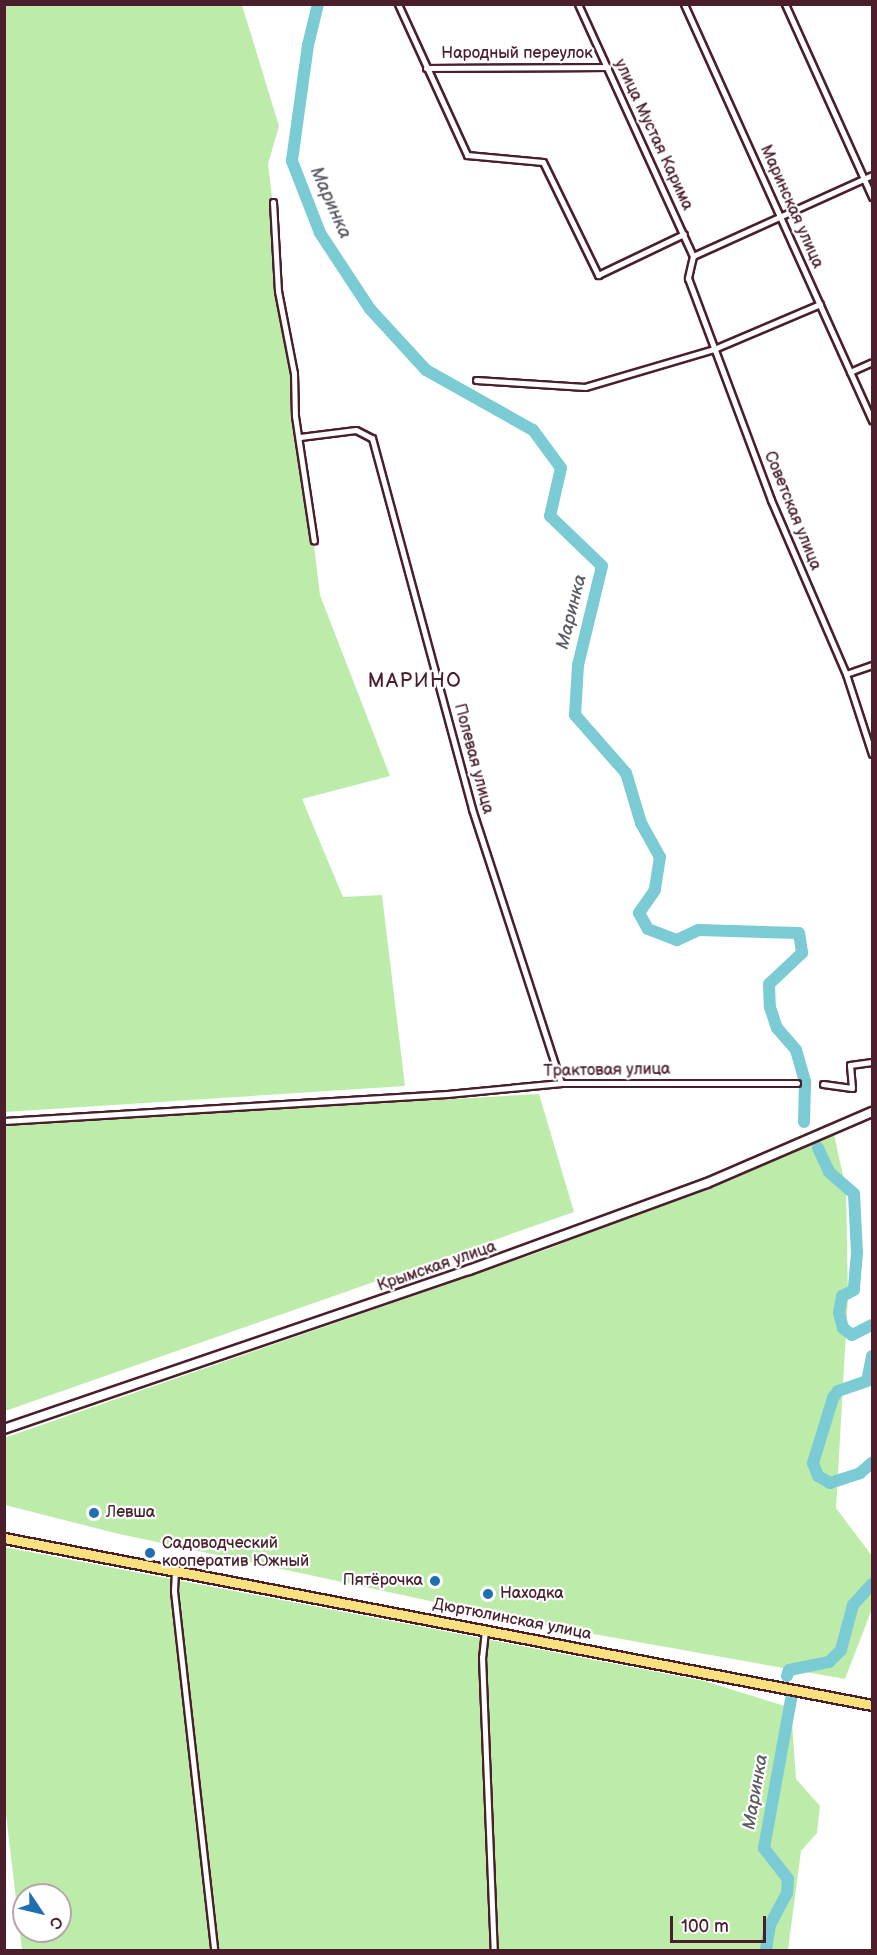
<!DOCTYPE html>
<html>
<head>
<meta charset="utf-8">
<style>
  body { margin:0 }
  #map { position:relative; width:877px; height:1955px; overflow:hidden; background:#fff; font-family:"Balsamiq Sans",sans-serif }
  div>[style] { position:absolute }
  .green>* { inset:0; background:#bdecaa }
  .river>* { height:12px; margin:-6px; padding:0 6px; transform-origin:6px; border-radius:6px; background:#7acbd3 }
  .roads { filter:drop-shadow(2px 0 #4a1f2b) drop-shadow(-2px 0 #4a1f2b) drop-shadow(0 2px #4a1f2b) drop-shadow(0 -2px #4a1f2b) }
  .minor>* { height:5px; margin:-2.5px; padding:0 2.5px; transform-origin:2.5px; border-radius:2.5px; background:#fff }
  .secondary>* { height:8px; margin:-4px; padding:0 4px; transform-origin:4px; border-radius:4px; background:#fff }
  .primary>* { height:9px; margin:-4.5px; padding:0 4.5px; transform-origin:4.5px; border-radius:4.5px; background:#fae180 }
  .dots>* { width:16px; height:16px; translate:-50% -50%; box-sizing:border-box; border:3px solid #fff; border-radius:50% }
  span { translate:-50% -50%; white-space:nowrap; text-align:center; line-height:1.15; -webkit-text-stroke:4.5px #fff; paint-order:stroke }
  .street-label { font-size:16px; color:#4a1f2b }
  .poi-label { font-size:16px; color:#4a1f2b }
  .left { translate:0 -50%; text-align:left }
  .right { translate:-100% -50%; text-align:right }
  .water-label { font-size:18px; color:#5b5b66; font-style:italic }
  .quarter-label { font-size:20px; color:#4a1f2b; letter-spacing:1.5px }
  .frame { position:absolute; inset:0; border:6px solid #4a1f2b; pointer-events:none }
  .north { position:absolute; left:12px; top:1883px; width:60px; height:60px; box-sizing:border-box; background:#fff; border:2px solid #b7a5aa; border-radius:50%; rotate:125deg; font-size:16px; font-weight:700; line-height:24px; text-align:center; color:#4a1f2b }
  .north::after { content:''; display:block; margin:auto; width:21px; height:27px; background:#1f6fb2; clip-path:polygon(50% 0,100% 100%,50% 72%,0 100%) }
  .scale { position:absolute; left:670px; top:1916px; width:96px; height:27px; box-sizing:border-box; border:3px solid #4a1f2b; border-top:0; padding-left:8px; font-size:18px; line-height:21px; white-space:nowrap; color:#4a1f2b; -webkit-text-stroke:4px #fff; paint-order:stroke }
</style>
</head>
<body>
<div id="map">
  <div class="green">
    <i style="clip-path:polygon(5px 5px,242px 5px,279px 126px,268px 164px,320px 595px,390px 776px,302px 799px,343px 897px,382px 895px,405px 1086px,5px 1112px)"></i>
    <i style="clip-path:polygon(539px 1094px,574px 1212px,5px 1411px,5px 1125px)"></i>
    <i style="clip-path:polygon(833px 1130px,846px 1189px,848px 1297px,836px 1508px,872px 1556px,872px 1609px,845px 1679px,532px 1623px,115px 1533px,5px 1505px,4px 1438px,548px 1249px)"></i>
    <i style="clip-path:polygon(evenodd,4px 1547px,704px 1681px,791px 1708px,796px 1779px,820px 1806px,817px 1833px,801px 1851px,788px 1950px,22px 1950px,4px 1798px,4px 1547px,24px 1895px,60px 1895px,60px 1931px,24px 1931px,24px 1895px)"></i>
  </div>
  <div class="river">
    <i style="left:318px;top:4px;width:42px;rotate:103.7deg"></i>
    <i style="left:308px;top:45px;width:117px;rotate:97.9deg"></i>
    <i style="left:292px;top:161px;width:77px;rotate:68.7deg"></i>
    <i style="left:320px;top:233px;width:91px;rotate:56.7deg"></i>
    <i style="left:370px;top:309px;width:83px;rotate:47.4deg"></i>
    <i style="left:426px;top:370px;width:123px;rotate:29.3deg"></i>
    <i style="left:533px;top:430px;width:47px;rotate:53.6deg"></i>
    <i style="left:561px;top:468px;width:49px;rotate:102.9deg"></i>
    <i style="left:550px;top:516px;width:72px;rotate:43.9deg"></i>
    <i style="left:602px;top:566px;width:102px;rotate:103.6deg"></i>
    <i style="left:578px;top:665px;width:50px;rotate:93.4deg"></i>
    <i style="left:575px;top:715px;width:77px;rotate:48.7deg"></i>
    <i style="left:626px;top:773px;width:52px;rotate:73.3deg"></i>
    <i style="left:641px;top:823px;width:39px;rotate:61deg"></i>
    <i style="left:660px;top:857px;width:33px;rotate:99deg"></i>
    <i style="left:655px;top:890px;width:28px;rotate:125deg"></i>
    <i style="left:639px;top:913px;width:18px;rotate:61deg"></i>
    <i style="left:648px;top:929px;width:31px;rotate:21deg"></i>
    <i style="left:677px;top:940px;width:23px;rotate:-25deg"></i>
    <i style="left:698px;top:930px;width:101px;rotate:1.7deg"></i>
    <i style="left:799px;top:933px;width:20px;rotate:81deg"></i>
    <i style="left:802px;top:953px;width:45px;rotate:136.8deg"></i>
    <i style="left:769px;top:984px;width:23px;rotate:88deg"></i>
    <i style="left:770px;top:1007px;width:22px;rotate:72deg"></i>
    <i style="left:777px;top:1028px;width:29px;rotate:49deg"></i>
    <i style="left:796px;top:1050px;width:33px;rotate:74deg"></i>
    <i style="left:805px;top:1082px;width:40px;rotate:91.4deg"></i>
    <i style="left:818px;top:1148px;width:26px;rotate:65deg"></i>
    <i style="left:829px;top:1172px;width:33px;rotate:41deg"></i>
    <i style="left:854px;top:1194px;width:59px;rotate:87.1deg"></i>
    <i style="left:857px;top:1253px;width:37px;rotate:95deg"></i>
    <i style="left:854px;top:1290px;width:13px;rotate:153deg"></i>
    <i style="left:842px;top:1296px;width:17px;rotate:100deg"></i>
    <i style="left:839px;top:1313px;width:16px;rotate:75deg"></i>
    <i style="left:843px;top:1328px;width:11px;rotate:38deg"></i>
    <i style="left:852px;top:1335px;width:22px;rotate:-27deg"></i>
    <i style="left:872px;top:1356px;width:25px;rotate:101deg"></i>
    <i style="left:867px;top:1381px;width:31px;rotate:161deg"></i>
    <i style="left:838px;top:1391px;width:9px;rotate:126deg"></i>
    <i style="left:833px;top:1398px;width:68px;rotate:107.1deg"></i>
    <i style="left:813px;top:1463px;width:14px;rotate:69deg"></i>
    <i style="left:818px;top:1476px;width:14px;rotate:30deg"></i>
    <i style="left:830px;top:1483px;width:32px;rotate:-18deg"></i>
    <i style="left:860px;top:1473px;width:16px;rotate:-40deg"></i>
    <i style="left:787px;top:1676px;width:6px;rotate:-72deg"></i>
    <i style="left:789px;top:1670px;width:41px;rotate:-11.3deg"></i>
    <i style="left:829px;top:1662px;width:17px;rotate:-45deg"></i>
    <i style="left:841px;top:1650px;width:47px;rotate:-75.1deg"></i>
    <i style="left:853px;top:1605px;width:28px;rotate:-48deg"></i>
    <i style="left:766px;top:1950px;width:25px;rotate:-81deg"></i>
    <i style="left:770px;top:1925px;width:36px;rotate:-62deg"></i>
    <i style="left:787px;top:1893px;width:14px;rotate:-86deg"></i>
    <i style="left:788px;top:1879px;width:39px;rotate:-128deg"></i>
    <i style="left:764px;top:1848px;width:151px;rotate:-79.7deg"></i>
  </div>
  <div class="roads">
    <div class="minor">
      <i style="left:398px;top:4px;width:166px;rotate:65.4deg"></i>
      <i style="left:467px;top:155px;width:76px;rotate:5.3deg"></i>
      <i style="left:543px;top:162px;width:126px;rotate:64deg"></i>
      <i style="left:598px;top:275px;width:95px;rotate:-25.5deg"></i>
      <i style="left:578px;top:4px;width:277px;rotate:65.5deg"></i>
      <i style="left:693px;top:256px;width:23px;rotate:103deg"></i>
      <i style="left:688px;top:278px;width:237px;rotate:69.5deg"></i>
      <i style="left:771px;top:500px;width:189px;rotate:66.7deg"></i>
      <i style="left:846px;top:674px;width:84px;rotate:72deg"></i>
      <i style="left:684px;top:4px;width:457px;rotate:65.7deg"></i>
      <i style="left:785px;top:4px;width:212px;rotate:65.7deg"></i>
      <i style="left:426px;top:68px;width:182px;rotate:-0.3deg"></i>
      <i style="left:273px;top:202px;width:89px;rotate:86.8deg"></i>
      <i style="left:278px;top:291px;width:84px;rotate:79deg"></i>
      <i style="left:294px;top:373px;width:43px;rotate:88.7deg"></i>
      <i style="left:295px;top:416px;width:126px;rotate:81.4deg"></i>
      <i style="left:693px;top:256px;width:196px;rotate:-24.3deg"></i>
      <i style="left:850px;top:372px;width:24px;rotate:-24deg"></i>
      <i style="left:476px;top:380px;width:109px;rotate:3.7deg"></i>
      <i style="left:585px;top:387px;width:134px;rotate:-16.4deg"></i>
      <i style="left:714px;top:349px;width:115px;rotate:-23deg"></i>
      <i style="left:300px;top:437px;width:56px;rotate:-7.1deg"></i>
      <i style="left:356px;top:430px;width:18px;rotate:27deg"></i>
      <i style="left:372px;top:438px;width:384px;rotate:74.9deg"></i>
      <i style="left:472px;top:809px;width:288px;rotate:72deg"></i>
      <i style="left:846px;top:674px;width:28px;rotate:-19deg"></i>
      <i style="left:823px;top:1084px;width:29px;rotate:8deg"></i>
      <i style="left:852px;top:1088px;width:23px;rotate:-95deg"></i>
      <i style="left:850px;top:1065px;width:22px;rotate:-8deg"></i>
      <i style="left:4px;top:1121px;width:444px;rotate:-3.5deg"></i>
      <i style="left:447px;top:1094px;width:115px;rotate:-5.5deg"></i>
      <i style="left:561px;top:1083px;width:236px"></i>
      <i style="left:175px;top:1571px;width:20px;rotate:93deg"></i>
      <i style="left:174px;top:1591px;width:361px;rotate:83.6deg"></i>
      <i style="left:485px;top:1630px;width:27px;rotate:96deg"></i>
      <i style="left:482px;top:1657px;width:293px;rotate:87.7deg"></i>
    </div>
    <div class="secondary">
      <i style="left:4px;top:1429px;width:491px;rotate:-18.9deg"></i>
      <i style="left:469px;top:1270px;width:253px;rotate:-20.1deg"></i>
      <i style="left:707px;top:1183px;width:180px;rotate:-23.3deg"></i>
    </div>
    <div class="primary">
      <i style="left:4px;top:1538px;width:884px;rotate:10.89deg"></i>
    </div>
  </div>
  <div class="dots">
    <i style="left:94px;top:1513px;background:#1f6fb2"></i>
    <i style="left:150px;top:1553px;background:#1f6fb2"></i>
    <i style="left:435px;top:1581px;background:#1f6fb2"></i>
    <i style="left:488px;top:1594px;background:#1f6fb2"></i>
  </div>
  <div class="street-label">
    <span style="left:517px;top:54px">Народный переулок</span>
    <span style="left:653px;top:135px;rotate:65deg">улица Мустая Карима</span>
    <span style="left:791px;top:207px;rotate:66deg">Маринская улица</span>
    <span style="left:792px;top:511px;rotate:68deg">Советская улица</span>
    <span style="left:473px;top:759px;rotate:75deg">Полевая улица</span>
    <span style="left:607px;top:1071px;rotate:-1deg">Трактовая улица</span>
    <span style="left:437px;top:1267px;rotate:-19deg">Крымская улица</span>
    <span style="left:512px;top:1620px;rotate:11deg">Дюртюлинская улица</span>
  </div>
  <div class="poi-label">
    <span class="left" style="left:106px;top:1513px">Левша</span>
    <span class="left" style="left:162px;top:1553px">Садоводческий<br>кооператив Южный</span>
    <span class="right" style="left:423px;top:1581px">Пятёрочка</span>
    <span class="left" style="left:500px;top:1594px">Находка</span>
  </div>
  <div class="water-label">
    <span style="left:330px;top:203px;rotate:66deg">Маринка</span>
    <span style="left:572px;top:612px;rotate:-76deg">Маринка</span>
    <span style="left:756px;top:1792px;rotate:-80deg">Маринка</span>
  </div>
  <div class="quarter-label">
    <span style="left:415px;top:681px">МАРИНО</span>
  </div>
  <div class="frame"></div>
  <div class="north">С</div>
  <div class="scale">100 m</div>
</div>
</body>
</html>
